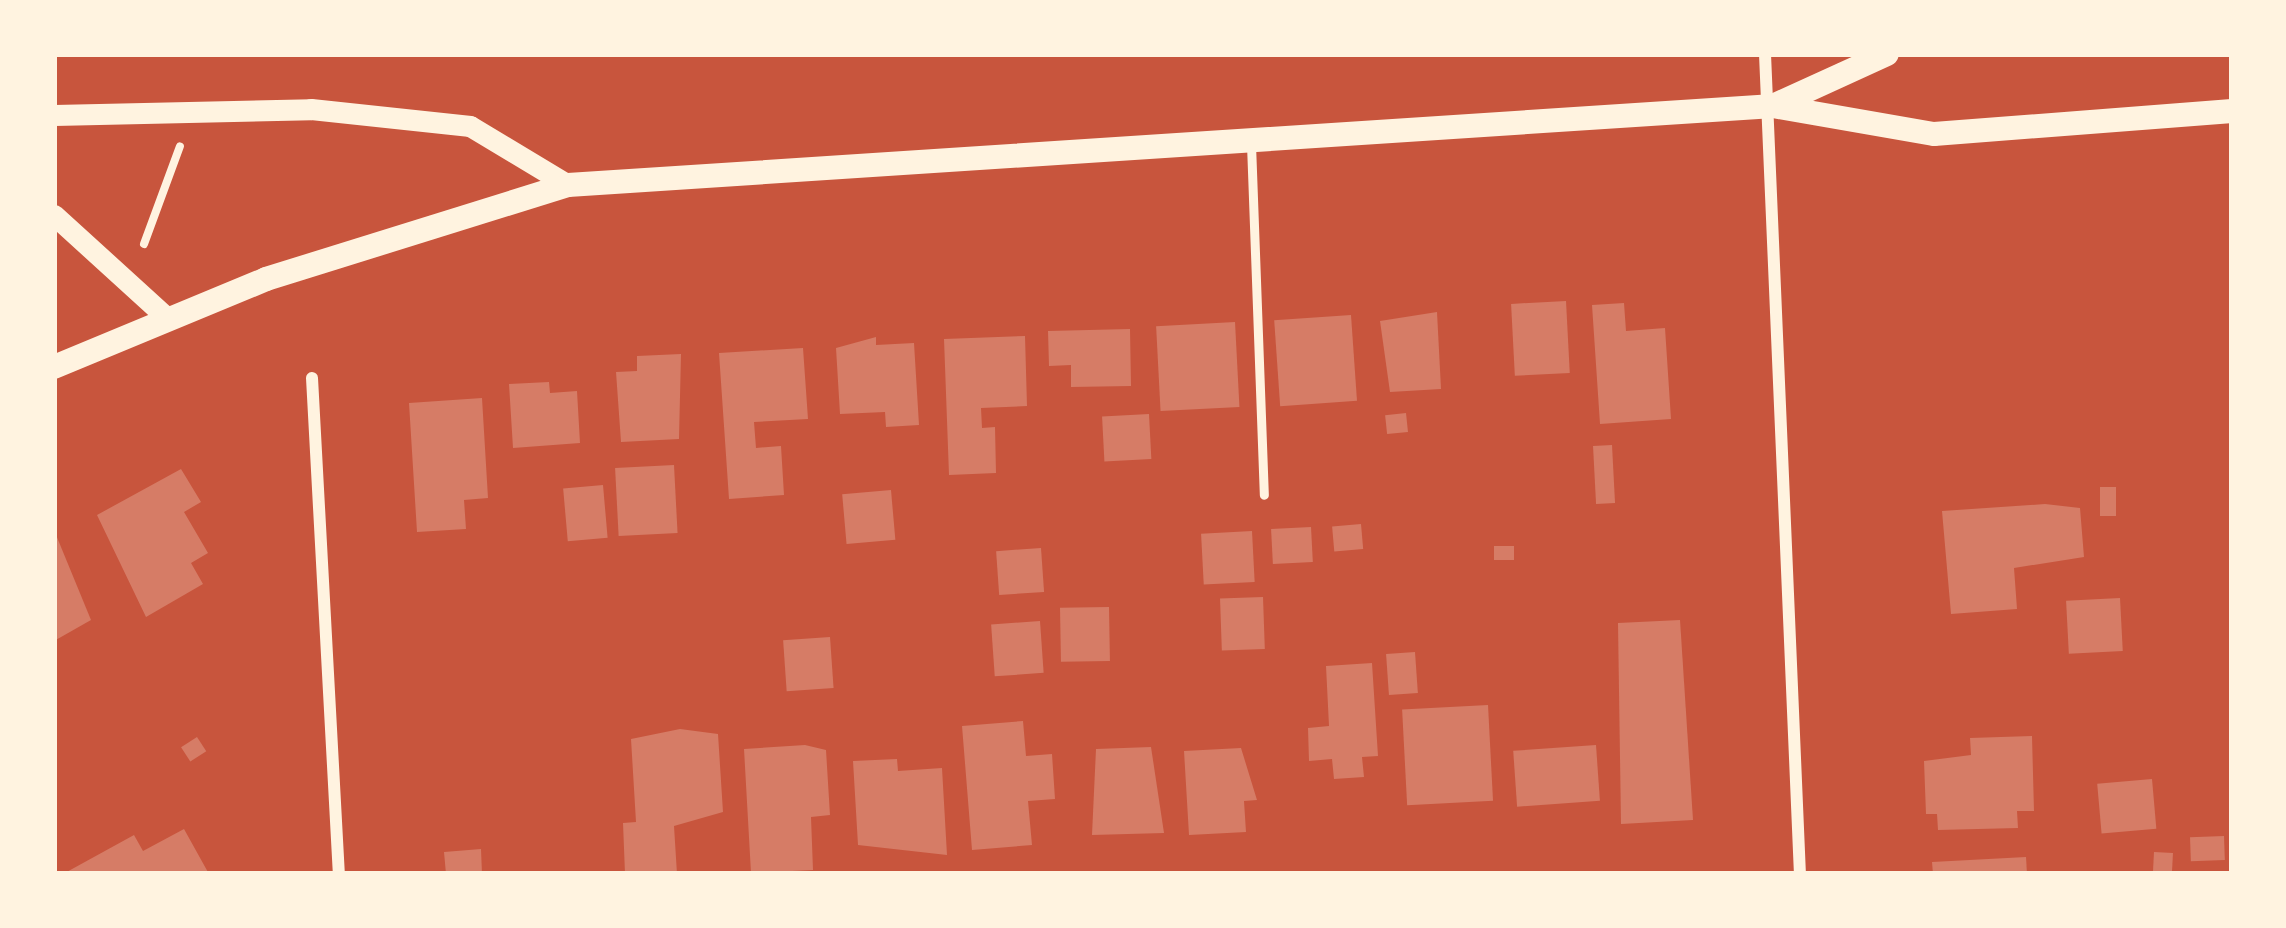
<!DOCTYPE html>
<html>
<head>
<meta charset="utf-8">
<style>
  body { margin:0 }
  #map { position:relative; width:2286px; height:928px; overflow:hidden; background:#c8553d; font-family:"Libre Baskerville",serif }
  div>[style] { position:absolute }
  .building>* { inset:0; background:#d67c66; transform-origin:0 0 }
  .path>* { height:8px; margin:-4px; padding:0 4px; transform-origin:4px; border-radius:4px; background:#fff3e0 }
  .service>* { height:9px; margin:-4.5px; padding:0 4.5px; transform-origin:4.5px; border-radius:4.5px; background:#fff3e0 }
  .minor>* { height:12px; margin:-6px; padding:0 6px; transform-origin:6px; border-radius:6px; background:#fff3e0 }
  .tertiary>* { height:21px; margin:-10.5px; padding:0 10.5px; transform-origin:10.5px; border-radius:10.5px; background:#fff3e0 }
  .secondary>* { height:24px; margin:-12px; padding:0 12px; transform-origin:12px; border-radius:12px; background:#fff3e0 }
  span { translate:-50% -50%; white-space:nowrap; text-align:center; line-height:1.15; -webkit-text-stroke:12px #fff3e0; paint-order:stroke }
  .frame { position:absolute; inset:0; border:57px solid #fff3e0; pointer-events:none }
</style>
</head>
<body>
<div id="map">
  <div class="building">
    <i style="left:1566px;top:301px;width:72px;height:55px;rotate:87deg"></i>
    <i style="clip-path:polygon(1624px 303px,1626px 331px,1665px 328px,1671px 419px,1600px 424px,1592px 305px)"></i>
    <i style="clip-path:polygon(1437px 312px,1441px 389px,1390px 392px,1380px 321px)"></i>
    <i style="left:1351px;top:315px;width:86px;height:77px;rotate:86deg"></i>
    <i style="left:1235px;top:322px;width:85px;height:79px;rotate:87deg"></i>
    <i style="clip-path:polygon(1130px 329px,1131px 386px,1071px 387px,1071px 365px,1049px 366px,1048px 331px)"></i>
    <i style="clip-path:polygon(1025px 336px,1027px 406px,981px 408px,982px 428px,995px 427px,996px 473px,949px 475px,944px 339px)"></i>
    <i style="clip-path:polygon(876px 337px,876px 345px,914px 343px,919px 425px,886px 427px,885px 412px,840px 414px,836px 348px)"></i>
    <i style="clip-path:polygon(803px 348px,808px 419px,754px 422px,756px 448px,781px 446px,784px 495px,729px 499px,719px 353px)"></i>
    <i style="clip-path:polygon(681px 354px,679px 439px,621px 442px,616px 372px,637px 371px,637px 356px)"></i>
    <i style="clip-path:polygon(549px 382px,550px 393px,577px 391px,580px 443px,513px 448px,509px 384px)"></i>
    <i style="clip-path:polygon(482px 398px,488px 498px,464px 500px,466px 529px,417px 532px,409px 403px)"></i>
    <i style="left:1406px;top:413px;width:19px;height:21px;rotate:84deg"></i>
    <i style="left:1149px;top:414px;width:45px;height:47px;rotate:87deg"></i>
    <i style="left:1612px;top:445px;width:58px;height:19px;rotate:87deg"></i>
    <i style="left:674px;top:465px;width:68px;height:59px;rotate:87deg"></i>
    <i style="clip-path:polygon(181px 469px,201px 502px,184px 512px,208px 553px,191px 563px,203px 584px,146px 617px,97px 515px)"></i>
    <i style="left:603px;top:485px;width:53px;height:40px;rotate:85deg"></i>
    <i style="left:2100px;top:487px;width:16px;height:29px"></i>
    <i style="left:891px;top:490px;width:50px;height:49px;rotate:85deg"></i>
    <i style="clip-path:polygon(2045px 504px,2080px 508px,2084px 557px,2014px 568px,2017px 609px,1951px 614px,1942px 511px)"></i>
    <i style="left:1361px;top:524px;width:25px;height:29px;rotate:85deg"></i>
    <i style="left:1311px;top:527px;width:35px;height:40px;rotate:87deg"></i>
    <i style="clip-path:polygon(54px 530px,91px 620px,54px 641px)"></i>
    <i style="left:1252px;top:531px;width:51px;height:51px;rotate:87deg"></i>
    <i style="left:1514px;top:546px;width:14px;height:20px;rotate:90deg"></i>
    <i style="left:1041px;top:548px;width:44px;height:45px;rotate:86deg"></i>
    <i style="left:1263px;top:597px;width:52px;height:43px;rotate:88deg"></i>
    <i style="left:2120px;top:598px;width:53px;height:54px;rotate:87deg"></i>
    <i style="left:1109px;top:607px;width:54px;height:49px;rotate:89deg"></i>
    <i style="clip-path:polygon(1680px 620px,1693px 820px,1621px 824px,1618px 623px)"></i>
    <i style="left:1040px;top:621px;width:52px;height:49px;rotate:86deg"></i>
    <i style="left:830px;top:637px;width:51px;height:47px;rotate:86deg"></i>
    <i style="left:1415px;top:652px;width:41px;height:29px;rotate:86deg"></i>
    <i style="clip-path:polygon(1372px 663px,1378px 756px,1362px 757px,1364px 777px,1334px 779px,1332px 759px,1309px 761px,1308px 728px,1329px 726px,1326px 666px)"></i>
    <i style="left:1488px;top:705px;width:96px;height:86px;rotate:87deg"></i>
    <i style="clip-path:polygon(1023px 721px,1026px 756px,1052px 754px,1055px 799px,1028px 801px,1032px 845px,972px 850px,962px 726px)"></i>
    <i style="clip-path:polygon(680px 729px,718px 734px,723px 812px,674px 826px,677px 874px,625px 874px,623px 823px,636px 822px,631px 739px)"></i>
    <i style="clip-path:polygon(2032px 736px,2034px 811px,2017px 811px,2018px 828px,1938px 830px,1937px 814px,1926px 814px,1924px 761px,1971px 755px,1970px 738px)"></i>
    <i style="left:197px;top:737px;width:17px;height:19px;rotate:57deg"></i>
    <i style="clip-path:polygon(805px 745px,826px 750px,830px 815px,811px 817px,813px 870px,751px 873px,744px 749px)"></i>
    <i style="left:1596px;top:745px;width:56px;height:83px;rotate:86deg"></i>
    <i style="clip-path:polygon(1151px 747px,1164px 833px,1092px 835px,1096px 749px)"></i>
    <i style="clip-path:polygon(1241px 748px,1257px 800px,1244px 801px,1246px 832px,1189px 835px,1184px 751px)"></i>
    <i style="clip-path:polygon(897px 759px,898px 771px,942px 768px,947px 855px,858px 845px,853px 761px)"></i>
    <i style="left:2152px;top:779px;width:50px;height:55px;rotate:85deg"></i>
    <i style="clip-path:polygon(184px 829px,209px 874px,63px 874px,134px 835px,143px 851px)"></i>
    <i style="left:2224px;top:836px;width:24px;height:34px;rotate:88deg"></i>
    <i style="clip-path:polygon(481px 849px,482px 874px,446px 874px,444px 852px)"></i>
    <i style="left:2154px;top:852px;width:19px;height:20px;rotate:3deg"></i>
    <i style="clip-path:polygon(2026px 857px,2027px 874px,1933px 874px,1932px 862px)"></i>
  </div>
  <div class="path">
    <i style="left:144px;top:244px;width:104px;rotate:-69.8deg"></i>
  </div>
  <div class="service">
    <i style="left:1251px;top:144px;width:351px;rotate:87.9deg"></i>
  </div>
  <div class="minor">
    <i style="left:1765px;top:54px;width:821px;rotate:87.56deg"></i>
    <i style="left:312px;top:378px;width:497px;rotate:86.9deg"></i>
  </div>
  <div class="tertiary">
    <i style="left:54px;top:115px;width:257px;rotate:-1.3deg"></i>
    <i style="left:311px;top:109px;width:160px;rotate:6.1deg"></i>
    <i style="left:470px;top:126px;width:114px;rotate:31deg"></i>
    <i style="left:54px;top:215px;width:153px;rotate:42.3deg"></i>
  </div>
  <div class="secondary">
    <i style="left:1773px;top:106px;width:125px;rotate:-24.5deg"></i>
    <i style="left:54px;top:367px;width:230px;rotate:-22.5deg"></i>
    <i style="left:266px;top:279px;width:316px;rotate:-17.3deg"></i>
    <i style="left:568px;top:185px;width:1208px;rotate:-3.75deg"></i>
    <i style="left:1773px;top:106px;width:163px;rotate:9.9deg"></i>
    <i style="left:1934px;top:134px;width:299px;rotate:-4.4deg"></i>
  </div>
  <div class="frame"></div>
</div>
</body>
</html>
